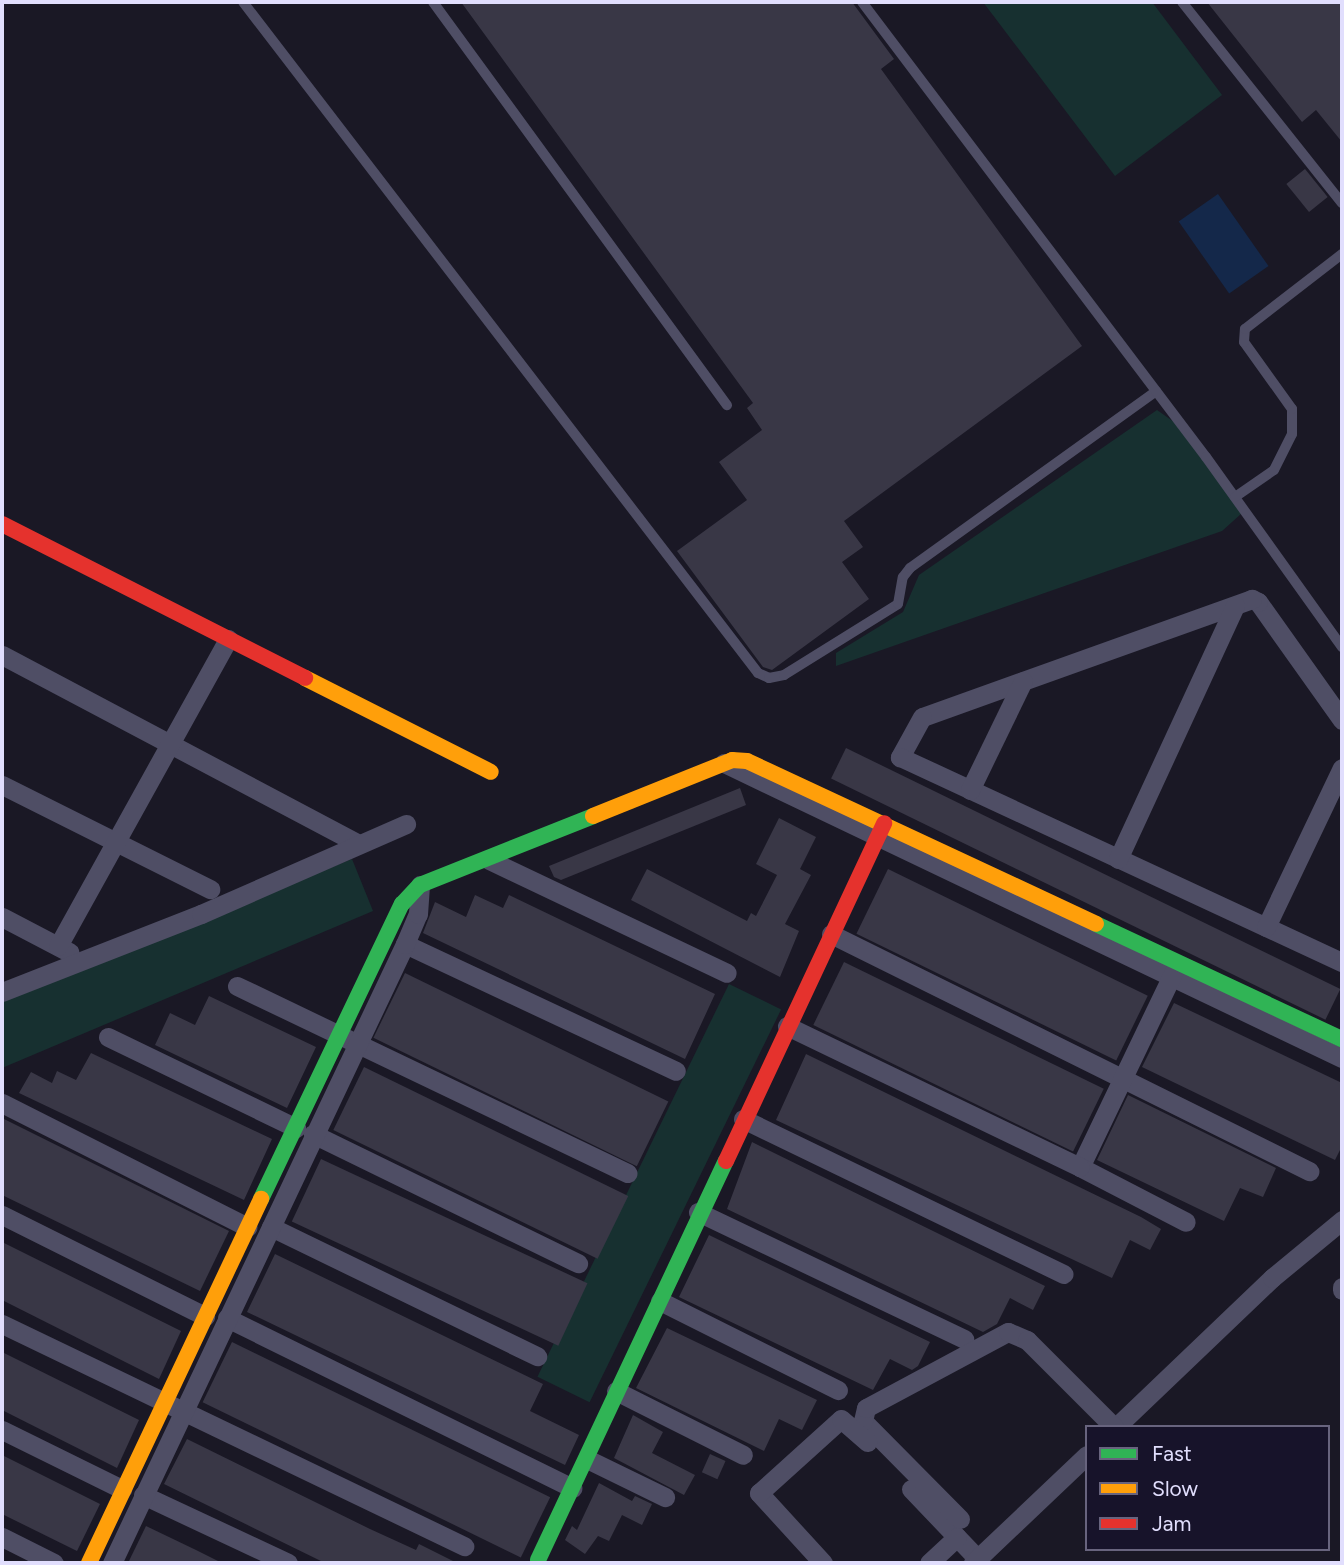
<!DOCTYPE html>
<html>
<head>
<meta charset="utf-8">
<style>
  body { margin:0 }
  #map { position:relative; width:1344px; height:1565px; overflow:hidden; background:#1a1825; font-family:Figtree,sans-serif }
  div>[style] { position:absolute }
  .green>* { inset:0; background:#173030; transform-origin:0 0 }
  .water>* { inset:0; background:#14284a; transform-origin:0 0 }
  .building>* { inset:0; background:#393746; transform-origin:0 0 }
  .lane>* { height:10px; margin:-5px; padding:0 5px; transform-origin:5px; border-radius:5px; background:#4f4e65 }
  .street>* { height:19px; margin:-9.5px; padding:0 9.5px; transform-origin:9.5px; border-radius:9.5px; background:#4f4e65 }
  .fast>* { height:16px; margin:-8px; padding:0 8px; transform-origin:8px; border-radius:8px; background:#30b455 }
  .slow>* { height:16px; margin:-8px; padding:0 8px; transform-origin:8px; border-radius:8px; background:#ff9f0a }
  .jam>* { height:16px; margin:-8px; padding:0 8px; transform-origin:8px; border-radius:8px; background:#e5322d }
  span { translate:-50% -50%; white-space:nowrap; text-align:center; line-height:1.15; -webkit-text-stroke:5px #17132a; paint-order:stroke }
  .frame { position:absolute; inset:0; border:4px solid #e1defd; pointer-events:none }
  .legend { position:absolute; left:1085px; top:1425px; width:245px; height:126px; box-sizing:border-box; background:#17132a; border:2px solid #68647e; margin:0; padding:9px 12px; list-style:none; font-size:21px; color:#e1defd }
  .legend li { display:flex; align-items:center; gap:14px; height:35px }
  .legend b { width:35px; border:2px solid #68647e }
</style>
</head>
<body>
<div id="map">
  <div class="green">
    <i style="clip-path:polygon(983px 2px,1152px 2px,1222px 95px,1115px 176px)"></i>
    <i style="clip-path:polygon(1157px 410px,1174px 422px,1242px 513px,1222px 531px,836px 666px,836px 653px,903px 612px,919px 575px)"></i>
    <i style="clip-path:polygon(352px 859px,373px 911px,2px 1068px,2px 1000px)"></i>
    <i style="left:729px;top:984px;width:58px;height:437px;rotate:26deg"></i>
  </div>
  <div class="water">
    <i style="left:1218px;top:194px;width:88px;height:48px;rotate:55deg"></i>
  </div>
  <div class="building">
    <i style="clip-path:polygon(461px 2px,852px 2px,894px 59px,881px 69px,1082px 346px,844px 521px,863px 547px,842px 562px,869px 599px,772px 670px,763px 667px,677px 551px,747px 500px,719px 462px,762px 430px,747px 408px,753px 403px)"></i>
    <i style="clip-path:polygon(1207px 2px,1342px 2px,1342px 142px,1316px 110px,1302px 122px)"></i>
    <i style="left:1305px;top:169px;width:36px;height:24px;rotate:51deg"></i>
    <i style="left:846px;top:748px;width:550px;height:34px;rotate:26deg"></i>
    <i style="clip-path:polygon(740px 788px,746px 805px,561px 880px,554px 877px,549px 866px)"></i>
    <i style="clip-path:polygon(779px 818px,816px 837px,800px 869px,811px 875px,785px 924px,799px 931px,780px 977px,631px 900px,647px 869px,747px 921px,751px 913px,756px 916px,777px 875px,756px 864px)"></i>
    <i style="left:888px;top:869px;width:289px;height:72px;rotate:26deg"></i>
    <i style="clip-path:polygon(475px 895px,503px 908px,509px 895px,715px 994px,685px 1059px,423px 933px,435px 902px,466px 917px)"></i>
    <i style="left:844px;top:962px;width:289px;height:70px;rotate:26deg"></i>
    <i style="left:405px;top:973px;width:293px;height:72px;rotate:26deg"></i>
    <i style="clip-path:polygon(209px 996px,316px 1047px,287px 1108px,155px 1045px,170px 1013px,195px 1025px)"></i>
    <i style="clip-path:polygon(1174px 1003px,1342px 1083px,1342px 1146px,1335px 1160px,1142px 1067px)"></i>
    <i style="clip-path:polygon(91px 1053px,272px 1139px,244px 1200px,19px 1093px,31px 1072px,52px 1083px,57px 1071px,76px 1080px)"></i>
    <i style="clip-path:polygon(806px 1054px,1141px 1217px,1161px 1229px,1150px 1250px,1130px 1240px,1112px 1278px,776px 1120px)"></i>
    <i style="left:364px;top:1067px;width:294px;height:70px;rotate:26deg"></i>
    <i style="clip-path:polygon(1128px 1095px,1276px 1168px,1263px 1197px,1240px 1188px,1224px 1221px,1097px 1160px)"></i>
    <i style="clip-path:polygon(2px 1118px,229px 1231px,200px 1291px,2px 1195px)"></i>
    <i style="clip-path:polygon(752px 1142px,1045px 1286px,1033px 1310px,1010px 1298px,997px 1324px,983px 1332px,727px 1209px)"></i>
    <i style="left:321px;top:1159px;width:294px;height:69px;rotate:25deg"></i>
    <i style="clip-path:polygon(709px 1235px,930px 1342px,918px 1366px,912px 1370px,890px 1359px,873px 1390px,679px 1297px)"></i>
    <i style="clip-path:polygon(2px 1242px,181px 1331px,159px 1379px,2px 1300px)"></i>
    <i style="clip-path:polygon(275px 1254px,543px 1384px,530px 1411px,579px 1435px,565px 1465px,247px 1312px)"></i>
    <i style="clip-path:polygon(667px 1328px,817px 1400px,802px 1430px,779px 1419px,764px 1451px,636px 1388px)"></i>
    <i style="left:232px;top:1342px;width:354px;height:67px;rotate:26deg"></i>
    <i style="clip-path:polygon(2px 1352px,139px 1420px,117px 1468px,2px 1410px)"></i>
    <i style="clip-path:polygon(633px 1415px,663px 1432px,652px 1453px,695px 1475px,684px 1495px,614px 1458px)"></i>
    <i style="clip-path:polygon(187px 1439px,370px 1529px,416px 1550px,419px 1544px,457px 1563px,325px 1563px,164px 1484px)"></i>
    <i style="left:710px;top:1454px;width:17px;height:20px;rotate:24deg"></i>
    <i style="clip-path:polygon(2px 1455px,100px 1504px,77px 1551px,2px 1514px)"></i>
    <i style="clip-path:polygon(599px 1483px,632px 1501px,635px 1496px,652px 1504px,642px 1525px,622px 1515px,609px 1541px,598px 1536px,585px 1554px,565px 1540px,572px 1526px,577px 1530px)"></i>
    <i style="clip-path:polygon(146px 1526px,196px 1550px,222px 1563px,128px 1563px)"></i>
  </div>
  <div class="lane">
    <i style="left:243px;top:2px;width:846px;rotate:52.49deg"></i>
    <i style="left:758px;top:673px;width:12px;rotate:24deg"></i>
    <i style="left:769px;top:678px;width:15px;rotate:-11deg"></i>
    <i style="left:784px;top:675px;width:134px;rotate:-31.9deg"></i>
    <i style="left:898px;top:604px;width:27px;rotate:-80deg"></i>
    <i style="left:903px;top:577px;width:11px;rotate:-52deg"></i>
    <i style="left:910px;top:568px;width:303px;rotate:-35.7deg"></i>
    <i style="left:433px;top:2px;width:499px;rotate:53.9deg"></i>
    <i style="left:862px;top:2px;width:570px;rotate:52.91deg"></i>
    <i style="left:1206px;top:457px;width:234px;rotate:54.4deg"></i>
    <i style="left:1182px;top:2px;width:257px;rotate:51.5deg"></i>
    <i style="left:1235px;top:497px;width:47px;rotate:-34.7deg"></i>
    <i style="left:1274px;top:470px;width:40px;rotate:-63.4deg"></i>
    <i style="left:1292px;top:434px;width:25px;rotate:-90deg"></i>
    <i style="left:1292px;top:409px;width:82px;rotate:-125.6deg"></i>
    <i style="left:1244px;top:342px;width:13px;rotate:-86deg"></i>
    <i style="left:1245px;top:329px;width:123px;rotate:-37.7deg"></i>
  </div>
  <div class="street">
    <i style="left:2px;top:655px;width:404px;rotate:27.9deg"></i>
    <i style="left:1342px;top:720px;width:145px;rotate:-125.4deg"></i>
    <i style="left:1258px;top:602px;width:7px;rotate:-153deg"></i>
    <i style="left:1252px;top:599px;width:350px;rotate:160.3deg"></i>
    <i style="left:922px;top:717px;width:46px;rotate:118.8deg"></i>
    <i style="left:900px;top:757px;width:487px;rotate:24.9deg"></i>
    <i style="left:724px;top:763px;width:685px;rotate:25.52deg"></i>
    <i style="left:2px;top:785px;width:233px;rotate:26.6deg"></i>
    <i style="left:970px;top:790px;width:121px;rotate:-64.1deg"></i>
    <i style="left:1118px;top:859px;width:279px;rotate:-65.2deg"></i>
    <i style="left:489px;top:860px;width:263px;rotate:25.4deg"></i>
    <i style="left:2px;top:917px;width:76px;rotate:27.6deg"></i>
    <i style="left:1266px;top:927px;width:176px;rotate:-64.5deg"></i>
    <i style="left:831px;top:934px;width:534px;rotate:26.37deg"></i>
    <i style="left:405px;top:944px;width:299px;rotate:25.1deg"></i>
    <i style="left:58px;top:946px;width:351px;rotate:-61deg"></i>
    <i style="left:1176px;top:967px;width:222px;rotate:115.6deg"></i>
    <i style="left:1080px;top:1167px;width:119px;rotate:27.4deg"></i>
    <i style="left:237px;top:986px;width:433px;rotate:25.6deg"></i>
    <i style="left:2px;top:992px;width:214px;rotate:-21.4deg"></i>
    <i style="left:201px;top:914px;width:224px;rotate:-23.7deg"></i>
    <i style="left:787px;top:1026px;width:325px;rotate:25.7deg"></i>
    <i style="left:108px;top:1037px;width:209px;rotate:25.8deg"></i>
    <i style="left:2px;top:1103px;width:275px;rotate:26.8deg"></i>
    <i style="left:743px;top:1119px;width:356px;rotate:25.8deg"></i>
    <i style="left:313px;top:1134px;width:295px;rotate:26deg"></i>
    <i style="left:698px;top:1212px;width:295px;rotate:25.5deg"></i>
    <i style="left:2px;top:1215px;width:227px;rotate:26.5deg"></i>
    <i style="left:271px;top:1227px;width:296px;rotate:25.9deg"></i>
    <i style="left:1342px;top:1287px;width:3px;rotate:90deg"></i>
    <i style="left:660px;top:1301px;width:199px;rotate:26.6deg"></i>
    <i style="left:227px;top:1318px;width:385px;rotate:26.2deg"></i>
    <i style="left:2px;top:1324px;width:513px;rotate:25.67deg"></i>
    <i style="left:616px;top:1391px;width:142px;rotate:26.7deg"></i>
    <i style="left:1116px;top:1427px;width:216px;rotate:-43.7deg"></i>
    <i style="left:1272px;top:1278px;width:91px;rotate:-39.6deg"></i>
    <i style="left:2px;top:1430px;width:134px;rotate:26.2deg"></i>
    <i style="left:587px;top:1459px;width:87px;rotate:26deg"></i>
    <i style="left:911px;top:1489px;width:97px;rotate:46.3deg"></i>
    <i style="left:143px;top:1495px;width:160px;rotate:25.1deg"></i>
    <i style="left:960px;top:1519px;width:138px;rotate:-134.7deg"></i>
    <i style="left:863px;top:1421px;width:13px;rotate:-77deg"></i>
    <i style="left:866px;top:1408px;width:161px;rotate:-28.2deg"></i>
    <i style="left:1008px;top:1332px;width:21px;rotate:23deg"></i>
    <i style="left:1027px;top:1340px;width:123px;rotate:45deg"></i>
    <i style="left:2px;top:1537px;width:58px;rotate:26.6deg"></i>
    <i style="left:112px;top:1563px;width:685px;rotate:-64.67deg"></i>
    <i style="left:405px;top:944px;width:33px;rotate:-67deg"></i>
    <i style="left:418px;top:914px;width:29px;rotate:-86deg"></i>
    <i style="left:823px;top:1563px;width:95px;rotate:-132.4deg"></i>
    <i style="left:759px;top:1493px;width:110px;rotate:-42.1deg"></i>
    <i style="left:841px;top:1419px;width:35px;rotate:41deg"></i>
    <i style="left:929px;top:1563px;width:38px;rotate:-43deg"></i>
    <i style="left:973px;top:1563px;width:157px;rotate:-43.5deg"></i>
  </div>
  <div class="fast">
    <i style="left:1096px;top:924px;width:272px;rotate:25.1deg"></i>
    <i style="left:261px;top:1199px;width:327px;rotate:-64.5deg"></i>
    <i style="left:402px;top:904px;width:26px;rotate:-47deg"></i>
    <i style="left:420px;top:885px;width:186px;rotate:-21.7deg"></i>
    <i style="left:538px;top:1560px;width:441px;rotate:-64.8deg"></i>
  </div>
  <div class="slow">
    <i style="left:305px;top:678px;width:208px;rotate:26.8deg"></i>
    <i style="left:593px;top:816px;width:150px;rotate:-21.9deg"></i>
    <i style="left:732px;top:760px;width:15px;rotate:4deg"></i>
    <i style="left:747px;top:761px;width:385px;rotate:25deg"></i>
    <i style="left:89px;top:1563px;width:403px;rotate:-64.7deg"></i>
  </div>
  <div class="jam">
    <i style="left:2px;top:524px;width:340px;rotate:26.9deg"></i>
    <i style="left:726px;top:1161px;width:373px;rotate:-64.9deg"></i>
  </div>
  <div class="frame"></div>
  <ul class="legend">
  <li><b style="height:9px;background:#30b455"></b>Fast</li>
  <li><b style="height:9px;background:#ff9f0a"></b>Slow</li>
  <li><b style="height:9px;background:#e5322d"></b>Jam</li>
  </ul>
</div>
</body>
</html>
